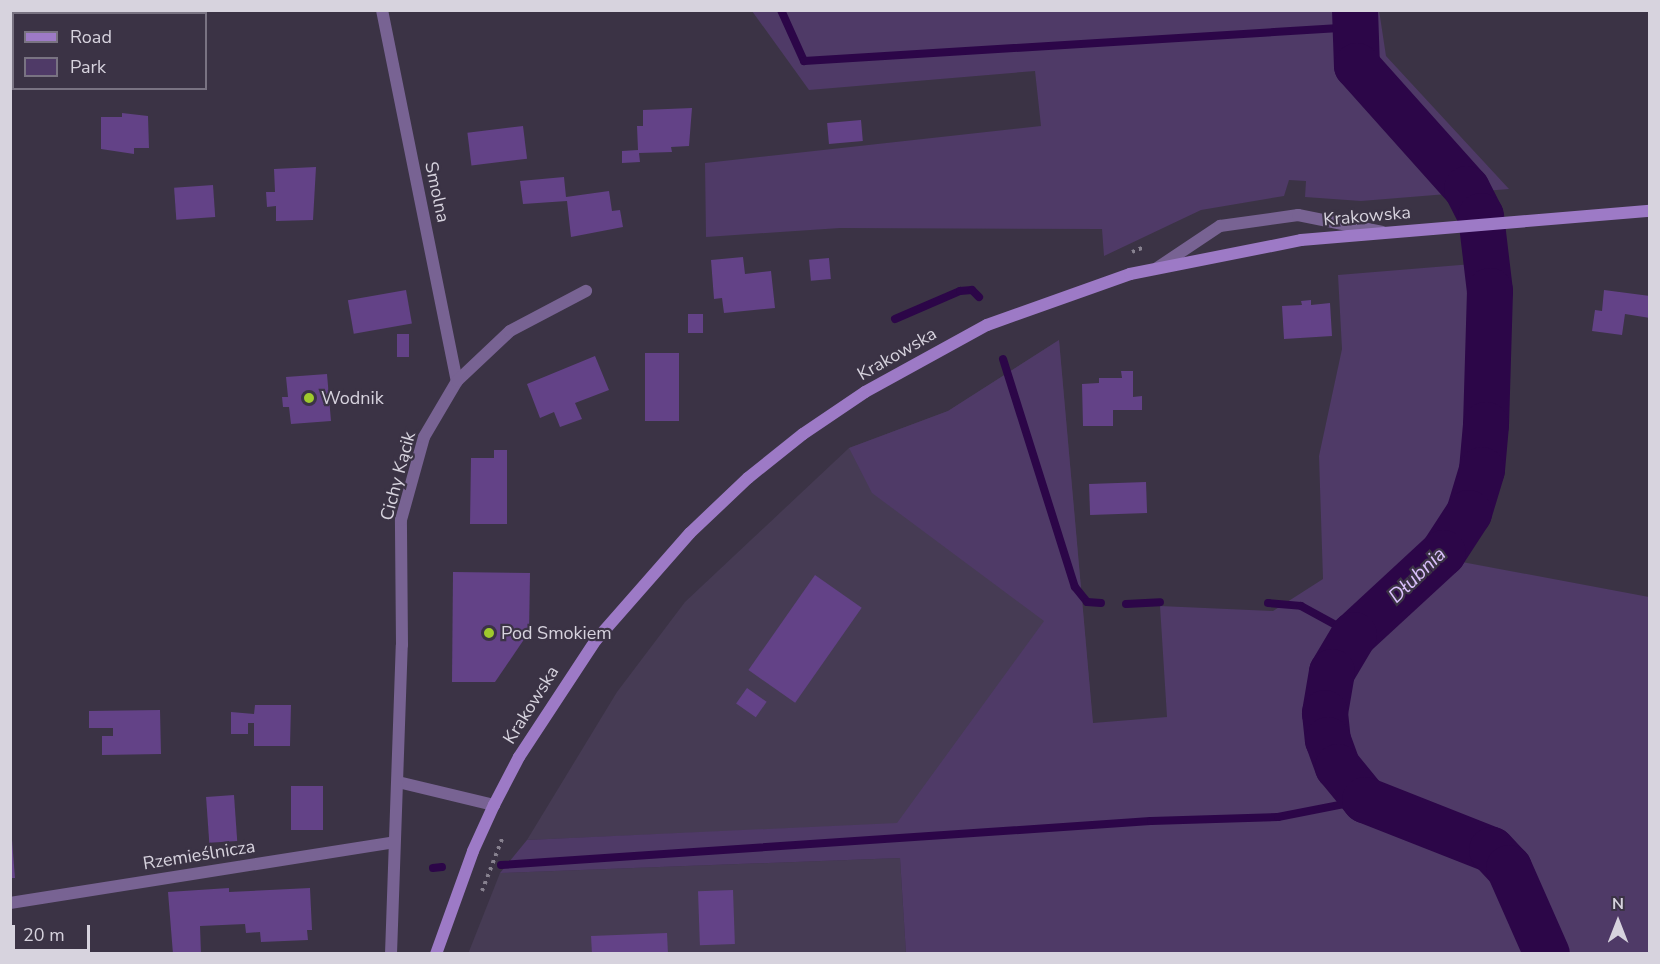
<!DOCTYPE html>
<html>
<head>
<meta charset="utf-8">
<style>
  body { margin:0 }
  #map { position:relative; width:1660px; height:964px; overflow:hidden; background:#3b3345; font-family:"Nunito Sans",sans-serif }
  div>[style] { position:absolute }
  .built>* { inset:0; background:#463b54 }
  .green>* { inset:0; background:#4f3a67 }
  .stream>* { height:8px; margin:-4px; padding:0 4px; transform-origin:4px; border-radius:4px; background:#2c0648 }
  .river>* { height:46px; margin:-23px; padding:0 23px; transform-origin:23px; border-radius:23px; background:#2c0648 }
  .building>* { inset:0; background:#634287; transform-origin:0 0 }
  .path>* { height:4px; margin-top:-2px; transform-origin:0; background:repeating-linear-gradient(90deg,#87818f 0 3px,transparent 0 7.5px) }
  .lane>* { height:12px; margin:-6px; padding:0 6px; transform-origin:6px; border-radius:6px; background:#786393 }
  .street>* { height:12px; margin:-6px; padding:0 6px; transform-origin:6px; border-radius:6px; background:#786393 }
  .secondary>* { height:12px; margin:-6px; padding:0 6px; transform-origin:6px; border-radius:6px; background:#9d7ac6 }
  .dots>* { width:16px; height:16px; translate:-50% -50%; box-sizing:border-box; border:3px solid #3b3345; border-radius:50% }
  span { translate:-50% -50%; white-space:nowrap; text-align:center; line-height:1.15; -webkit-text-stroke:4.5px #3b3345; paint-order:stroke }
  .street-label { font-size:18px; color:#d7d3de }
  .poi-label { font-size:18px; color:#d7d3de }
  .left { translate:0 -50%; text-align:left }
  .water-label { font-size:20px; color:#dac0fc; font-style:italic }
  .frame { position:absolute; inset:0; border:12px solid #d7d3de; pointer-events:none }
  .legend { position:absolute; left:12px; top:12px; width:195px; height:78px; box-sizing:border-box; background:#3b3345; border:2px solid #797382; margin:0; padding:8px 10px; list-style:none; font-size:18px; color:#d7d3de }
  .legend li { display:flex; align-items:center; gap:12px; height:30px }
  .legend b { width:30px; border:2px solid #797382 }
  .north { position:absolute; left:1588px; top:892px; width:60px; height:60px; -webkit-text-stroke:4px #3b3345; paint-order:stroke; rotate:0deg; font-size:16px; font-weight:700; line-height:24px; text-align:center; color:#d7d3de }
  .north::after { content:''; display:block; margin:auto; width:21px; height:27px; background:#d7d3de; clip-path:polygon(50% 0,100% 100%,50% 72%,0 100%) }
  .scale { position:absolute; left:12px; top:925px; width:78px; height:27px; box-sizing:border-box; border:3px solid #d7d3de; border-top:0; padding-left:8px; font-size:18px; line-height:21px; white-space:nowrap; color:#d7d3de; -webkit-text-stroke:4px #3b3345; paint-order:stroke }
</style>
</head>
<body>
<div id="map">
  <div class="built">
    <i style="clip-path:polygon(1059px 340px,1101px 815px,527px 840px,617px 692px,685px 602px,849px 448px,948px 411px)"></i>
    <i style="clip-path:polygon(900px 858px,906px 953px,468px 954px,500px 873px)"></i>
  </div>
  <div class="green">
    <i style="clip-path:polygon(1379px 10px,1386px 56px,1509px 189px,1361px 201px,1305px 197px,1306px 181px,1289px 180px,1284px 196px,1201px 210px,1104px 256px,1102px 229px,840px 228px,706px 237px,705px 163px,1041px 126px,1035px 71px,809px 90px,752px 11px)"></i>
    <i style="clip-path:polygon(1497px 262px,1500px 484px,1462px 562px,1649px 597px,1649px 953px,906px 953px,900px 858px,500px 873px,527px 840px,897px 823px,1044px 621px,872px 493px,849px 448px,948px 411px,1059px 340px,1093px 723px,1167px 717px,1160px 606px,1273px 611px,1323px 579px,1319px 456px,1342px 349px,1338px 275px)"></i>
  </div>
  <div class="stream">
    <i style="left:781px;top:10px;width:56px;rotate:65.7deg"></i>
    <i style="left:804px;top:61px;width:553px;rotate:-3.52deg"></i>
    <i style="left:895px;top:319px;width:71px;rotate:-23.3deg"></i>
    <i style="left:960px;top:291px;width:12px;rotate:-5deg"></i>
    <i style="left:972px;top:290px;width:10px;rotate:45deg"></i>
    <i style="left:1003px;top:359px;width:239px;rotate:72.5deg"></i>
    <i style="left:1075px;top:587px;width:19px;rotate:51deg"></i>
    <i style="left:1087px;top:602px;width:14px;rotate:4deg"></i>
    <i style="left:1268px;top:603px;width:33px;rotate:5deg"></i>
    <i style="left:1301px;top:606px;width:60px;rotate:28.7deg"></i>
    <i style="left:1126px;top:604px;width:34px;rotate:-3deg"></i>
    <i style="left:501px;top:865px;width:651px;rotate:-3.87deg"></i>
    <i style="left:1151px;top:821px;width:127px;rotate:-1.8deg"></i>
    <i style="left:1278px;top:817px;width:89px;rotate:-11.1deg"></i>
    <i style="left:433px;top:868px;width:9px;rotate:-6deg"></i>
  </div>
  <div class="river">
    <i style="left:1355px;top:10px;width:56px;rotate:88deg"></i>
    <i style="left:1357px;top:66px;width:165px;rotate:48.2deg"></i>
    <i style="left:1467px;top:189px;width:30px;rotate:63deg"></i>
    <i style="left:1481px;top:216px;width:76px;rotate:83.2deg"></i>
    <i style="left:1490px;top:291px;width:134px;rotate:91.7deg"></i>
    <i style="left:1486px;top:425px;width:45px;rotate:95.1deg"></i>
    <i style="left:1482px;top:470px;width:45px;rotate:106.8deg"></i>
    <i style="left:1469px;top:513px;width:48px;rotate:123deg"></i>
    <i style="left:1443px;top:553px;width:121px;rotate:137.3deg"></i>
    <i style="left:1354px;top:635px;width:43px;rotate:120.7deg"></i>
    <i style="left:1332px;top:672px;width:42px;rotate:99.7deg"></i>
    <i style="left:1325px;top:713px;width:27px;rotate:84deg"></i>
    <i style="left:1328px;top:740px;width:29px;rotate:70deg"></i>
    <i style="left:1338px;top:767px;width:43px;rotate:50.7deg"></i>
    <i style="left:1365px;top:800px;width:136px;rotate:21.5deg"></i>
    <i style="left:1492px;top:850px;width:25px;rotate:47deg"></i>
    <i style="left:1509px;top:868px;width:94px;rotate:66.2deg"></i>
  </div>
  <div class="building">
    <i style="clip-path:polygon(692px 108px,689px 146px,671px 147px,672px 152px,639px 153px,640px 162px,622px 163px,622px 151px,638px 150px,637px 126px,643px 126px,643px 110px)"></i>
    <i style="clip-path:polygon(122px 113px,148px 116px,149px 148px,134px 148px,134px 154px,101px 149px,101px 117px,122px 117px)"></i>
    <i style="left:861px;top:120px;width:21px;height:34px;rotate:85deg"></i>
    <i style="left:523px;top:126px;width:33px;height:56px;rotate:83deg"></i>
    <i style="clip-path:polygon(316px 167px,313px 220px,276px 221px,276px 206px,267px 207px,266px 192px,275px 192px,274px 169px)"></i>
    <i style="clip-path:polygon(564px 177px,566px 197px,609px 191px,612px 211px,620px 210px,623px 227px,571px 237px,567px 201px,523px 204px,520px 181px)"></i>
    <i style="left:213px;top:185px;width:32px;height:39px;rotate:86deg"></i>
    <i style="clip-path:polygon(743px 257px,745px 274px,771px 271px,775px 308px,724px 313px,722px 298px,714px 299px,711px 260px)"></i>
    <i style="left:829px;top:258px;width:21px;height:20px;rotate:85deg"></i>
    <i style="left:406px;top:290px;width:34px;height:59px;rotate:80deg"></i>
    <i style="clip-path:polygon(1604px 290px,1650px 296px,1650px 318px,1625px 314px,1622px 335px,1592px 331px,1595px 310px,1602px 311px)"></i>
    <i style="clip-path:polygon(1311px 300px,1311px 305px,1330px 303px,1332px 336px,1284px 339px,1282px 306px,1302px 305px,1301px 301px)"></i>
    <i style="left:688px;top:314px;width:15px;height:19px"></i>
    <i style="left:397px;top:334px;width:12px;height:23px"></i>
    <i style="left:645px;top:353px;width:34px;height:68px"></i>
    <i style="clip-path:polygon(595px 356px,609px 390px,575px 403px,582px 419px,560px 427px,554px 412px,540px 418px,527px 384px)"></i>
    <i style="clip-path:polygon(1121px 371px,1133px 371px,1133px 397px,1142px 396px,1142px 410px,1113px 410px,1113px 426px,1083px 426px,1082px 384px,1099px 383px,1099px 378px,1122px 378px)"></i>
    <i style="clip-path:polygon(327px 374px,331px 421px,291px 424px,289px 407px,283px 407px,282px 397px,288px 397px,286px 377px)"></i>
    <i style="clip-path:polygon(494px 450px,507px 450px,507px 524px,470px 524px,471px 458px,494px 458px)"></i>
    <i style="left:1146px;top:482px;width:31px;height:57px;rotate:88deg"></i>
    <i style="clip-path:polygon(453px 572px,530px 573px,529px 632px,495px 682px,452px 682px)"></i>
    <i style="left:815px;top:575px;width:57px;height:116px;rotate:35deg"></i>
    <i style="left:747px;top:688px;width:24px;height:19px;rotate:35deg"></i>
    <i style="clip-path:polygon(255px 705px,291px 705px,290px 746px,254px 746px,254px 723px,248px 723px,248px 734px,231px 734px,231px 712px,254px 714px)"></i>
    <i style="clip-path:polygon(160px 710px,161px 754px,102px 755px,102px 736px,113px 736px,113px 728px,89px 728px,89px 711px)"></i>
    <i style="left:323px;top:786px;width:44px;height:32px;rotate:90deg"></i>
    <i style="left:234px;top:795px;width:46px;height:28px;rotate:86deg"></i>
    <i style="clip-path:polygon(12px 840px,15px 878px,10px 878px,10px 841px)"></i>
    <i style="clip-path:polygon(229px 888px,229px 892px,310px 888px,312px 930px,307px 930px,308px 940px,261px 942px,260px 932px,246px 933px,245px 924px,200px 926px,201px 954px,173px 954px,168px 892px)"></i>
    <i style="left:733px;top:890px;width:54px;height:35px;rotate:88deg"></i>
    <i style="clip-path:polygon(667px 933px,668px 954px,592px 954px,591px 936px)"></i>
  </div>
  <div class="path">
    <i style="left:1132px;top:252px;width:11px;rotate:-22deg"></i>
    <i style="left:482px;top:891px;width:56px;rotate:-69deg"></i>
  </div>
  <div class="lane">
    <i style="left:1157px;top:268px;width:76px;rotate:-33.7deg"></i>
    <i style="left:1220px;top:226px;width:79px;rotate:-8deg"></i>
    <i style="left:1298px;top:215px;width:86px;rotate:11.4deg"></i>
  </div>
  <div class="street">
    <i style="left:382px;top:10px;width:379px;rotate:78.6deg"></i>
    <i style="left:398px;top:782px;width:99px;rotate:13.5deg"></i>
    <i style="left:10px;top:903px;width:388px;rotate:-9deg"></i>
    <i style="left:391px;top:954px;width:309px;rotate:-88deg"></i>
    <i style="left:402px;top:645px;width:125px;rotate:-90.5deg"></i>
    <i style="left:401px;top:520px;width:86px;rotate:-74.5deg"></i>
    <i style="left:424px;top:437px;width:65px;rotate:-59.5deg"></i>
    <i style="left:457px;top:381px;width:73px;rotate:-43.3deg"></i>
    <i style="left:510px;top:331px;width:86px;rotate:-27.8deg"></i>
  </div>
  <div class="secondary">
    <i style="left:436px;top:954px;width:109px;rotate:-70.2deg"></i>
    <i style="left:473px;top:851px;width:51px;rotate:-65.5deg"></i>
    <i style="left:494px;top:805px;width:54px;rotate:-62.5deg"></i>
    <i style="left:519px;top:757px;width:140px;rotate:-56.7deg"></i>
    <i style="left:596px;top:640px;width:142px;rotate:-48.7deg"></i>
    <i style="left:690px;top:533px;width:80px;rotate:-43.5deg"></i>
    <i style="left:748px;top:478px;width:70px;rotate:-38.7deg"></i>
    <i style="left:803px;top:434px;width:75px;rotate:-34.1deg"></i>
    <i style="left:865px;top:392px;width:139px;rotate:-28.8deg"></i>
    <i style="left:987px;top:325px;width:152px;rotate:-19.6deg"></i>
    <i style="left:1130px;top:274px;width:174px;rotate:-11.2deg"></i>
    <i style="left:1301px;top:240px;width:350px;rotate:-4.8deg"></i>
  </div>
  <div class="dots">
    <i style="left:309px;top:398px;background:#9fca2d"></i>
    <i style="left:489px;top:633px;background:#9fca2d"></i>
  </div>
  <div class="street-label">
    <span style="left:437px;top:192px;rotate:78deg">Smolna</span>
    <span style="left:1367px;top:216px;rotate:-5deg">Krakowska</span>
    <span style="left:897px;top:354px;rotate:-30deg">Krakowska</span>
    <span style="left:398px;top:476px;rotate:-75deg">Cichy Kącik</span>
    <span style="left:531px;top:705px;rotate:-58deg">Krakowska</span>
    <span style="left:199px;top:855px;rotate:-9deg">Rzemieślnicza</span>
  </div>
  <div class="poi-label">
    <span class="left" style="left:321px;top:398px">Wodnik</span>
    <span class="left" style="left:501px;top:633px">Pod Smokiem</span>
  </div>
  <div class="water-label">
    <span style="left:1417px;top:575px;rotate:-44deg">Dłubnia</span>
  </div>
  <div class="frame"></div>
  <ul class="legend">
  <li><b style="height:8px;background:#9d7ac6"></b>Road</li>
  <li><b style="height:16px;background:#4f3a67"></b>Park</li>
  </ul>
  <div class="north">N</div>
  <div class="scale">20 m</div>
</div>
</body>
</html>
